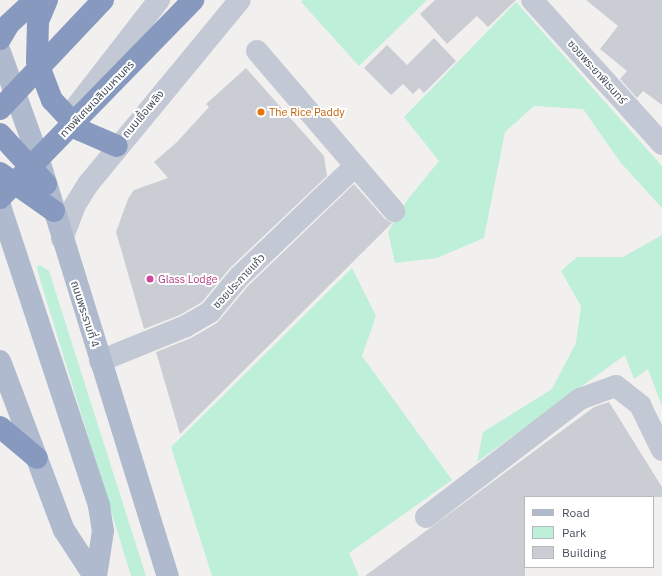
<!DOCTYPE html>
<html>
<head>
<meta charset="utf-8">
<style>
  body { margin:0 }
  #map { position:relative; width:662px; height:576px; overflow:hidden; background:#f2f0ef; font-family:"IBM Plex Sans","Noto Sans Thai",sans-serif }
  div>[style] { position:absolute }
  .green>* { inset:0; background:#beefd9 }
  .building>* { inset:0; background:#cbcdd5 }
  .minor>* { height:22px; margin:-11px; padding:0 11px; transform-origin:11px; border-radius:11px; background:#c3c9d4 }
  .major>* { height:22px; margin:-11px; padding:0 11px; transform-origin:11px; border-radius:11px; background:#afbace }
  .highway>* { height:22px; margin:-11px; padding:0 11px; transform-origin:11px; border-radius:11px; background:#8799be }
  .dots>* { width:11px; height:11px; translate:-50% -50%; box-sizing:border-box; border:2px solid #fff; border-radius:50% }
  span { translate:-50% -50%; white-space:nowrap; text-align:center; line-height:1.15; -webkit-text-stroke:4px #fff; paint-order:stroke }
  .street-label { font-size:11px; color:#474f5d }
  .food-label { font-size:11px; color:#c56008 }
  .left { translate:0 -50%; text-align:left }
  .hotel-label { font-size:11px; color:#b23c85 }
  .legend { position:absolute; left:524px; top:496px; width:130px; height:72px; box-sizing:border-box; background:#fff; border:1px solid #b5b9be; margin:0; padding:5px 7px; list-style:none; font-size:12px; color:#474f5d }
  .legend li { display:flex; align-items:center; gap:8px; height:20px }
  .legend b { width:20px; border:1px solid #b5b9be }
</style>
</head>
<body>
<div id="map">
  <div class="green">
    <i style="clip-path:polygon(303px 0,427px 0,359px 66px,301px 2px)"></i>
    <i style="clip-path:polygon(516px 2px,662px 166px,662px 208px,621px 163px,583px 109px,534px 106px,505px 132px,484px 238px,437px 258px,395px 263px,388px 232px,408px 199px,439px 161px,404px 117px)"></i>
    <i style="clip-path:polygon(662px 235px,662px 406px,648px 369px,634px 379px,625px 355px,477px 462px,483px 432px,552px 389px,576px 343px,581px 306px,561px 271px,577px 257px,623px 257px)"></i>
    <i style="clip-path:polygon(40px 265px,49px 271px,146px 576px,131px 576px,38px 273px,37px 267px)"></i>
    <i style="clip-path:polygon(352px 268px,376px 316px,362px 356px,452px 480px,349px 553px,359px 576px,212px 576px,171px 447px)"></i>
  </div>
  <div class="building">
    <i style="clip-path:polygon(435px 0,516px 0,488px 27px,477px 16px,447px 44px,420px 14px)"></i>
    <i style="clip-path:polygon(586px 0,662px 0,662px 105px,643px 91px,637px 98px,620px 79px,627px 71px,600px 49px,618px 26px)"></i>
    <i style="clip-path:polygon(434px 38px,456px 61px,424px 93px,419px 88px,413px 94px,403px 84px,391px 95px,364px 68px,387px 45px,407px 65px)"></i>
    <i style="clip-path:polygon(246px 68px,324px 156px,327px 176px,230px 268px,202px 302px,180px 315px,144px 329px,116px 232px,128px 199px,134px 190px,168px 178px,154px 162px,177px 142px,209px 107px,206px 104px)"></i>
    <i style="clip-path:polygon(354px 184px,385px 219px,392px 223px,180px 434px,156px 352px,191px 338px,217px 323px,248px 286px)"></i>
    <i style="clip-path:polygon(609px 402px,662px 487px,662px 497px,525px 497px,525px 576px,365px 576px,594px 407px)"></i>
  </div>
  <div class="minor">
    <i style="left:532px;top:0;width:194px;rotate:47.9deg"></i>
    <i style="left:257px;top:51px;width:211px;rotate:49.4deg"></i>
    <i style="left:69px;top:116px;width:147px;rotate:-52.2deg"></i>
    <i style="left:62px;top:239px;width:36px;rotate:-69deg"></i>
    <i style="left:75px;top:205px;width:26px;rotate:-58deg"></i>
    <i style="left:89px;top:183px;width:237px;rotate:-50.5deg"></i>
    <i style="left:100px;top:361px;width:93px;rotate:-22.1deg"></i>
    <i style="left:186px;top:326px;width:28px;rotate:-30deg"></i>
    <i style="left:210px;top:312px;width:45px;rotate:-50.4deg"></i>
    <i style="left:239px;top:277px;width:161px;rotate:-43.7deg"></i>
    <i style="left:426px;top:517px;width:194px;rotate:-37.5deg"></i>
    <i style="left:580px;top:399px;width:38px;rotate:-20deg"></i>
    <i style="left:616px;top:386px;width:31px;rotate:38deg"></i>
    <i style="left:640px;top:405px;width:50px;rotate:63.9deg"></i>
  </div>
  <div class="major">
    <i style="left:0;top:52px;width:112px;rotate:70.1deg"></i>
    <i style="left:38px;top:157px;width:439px;rotate:72.8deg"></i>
    <i style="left:0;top:206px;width:316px;rotate:71.7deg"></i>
    <i style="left:99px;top:506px;width:25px;rotate:81deg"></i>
    <i style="left:103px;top:531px;width:46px;rotate:98.8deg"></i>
    <i style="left:0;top:361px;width:181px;rotate:69.3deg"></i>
    <i style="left:64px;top:530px;width:55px;rotate:56.9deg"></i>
  </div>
  <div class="highway">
    <i style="left:47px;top:0;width:23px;rotate:113deg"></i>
    <i style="left:38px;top:21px;width:40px;rotate:91.4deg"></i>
    <i style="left:37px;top:61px;width:42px;rotate:69deg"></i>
    <i style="left:52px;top:100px;width:41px;rotate:47deg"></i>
    <i style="left:80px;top:130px;width:40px;rotate:23.4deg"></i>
    <i style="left:0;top:39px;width:17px;rotate:-59deg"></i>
    <i style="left:9px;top:24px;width:35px;rotate:-43deg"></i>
    <i style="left:0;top:109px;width:150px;rotate:-46.6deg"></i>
    <i style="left:0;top:134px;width:68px;rotate:47.4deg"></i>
    <i style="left:0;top:173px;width:66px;rotate:35.1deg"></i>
    <i style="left:0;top:198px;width:277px;rotate:-45.7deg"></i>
    <i style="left:0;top:427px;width:48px;rotate:40deg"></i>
  </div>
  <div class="dots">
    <i style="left:261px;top:112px;background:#e8710a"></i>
    <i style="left:150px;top:279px;background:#d1479c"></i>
  </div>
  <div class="street-label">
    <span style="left:597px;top:72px;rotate:48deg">ซอยพระยาพิเรนทร์</span>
    <span style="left:97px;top:99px;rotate:-46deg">ทางพิเศษเฉลิมมหานคร</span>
    <span style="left:143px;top:114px;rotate:-50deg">ถนนเชื้อเพลิง</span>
    <span style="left:239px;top:281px;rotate:-47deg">ซอยประกายแก้ว</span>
    <span style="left:85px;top:314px;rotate:72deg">ถนนพระรามที่ 4</span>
  </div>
  <div class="food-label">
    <span class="left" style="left:269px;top:112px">The Rice Paddy</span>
  </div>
  <div class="hotel-label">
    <span class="left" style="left:158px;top:279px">Glass Lodge</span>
  </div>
  <ul class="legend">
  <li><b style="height:5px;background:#afbace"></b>Road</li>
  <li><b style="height:11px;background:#beefd9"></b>Park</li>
  <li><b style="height:11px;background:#cbcdd5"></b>Building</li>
  </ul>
</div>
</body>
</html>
